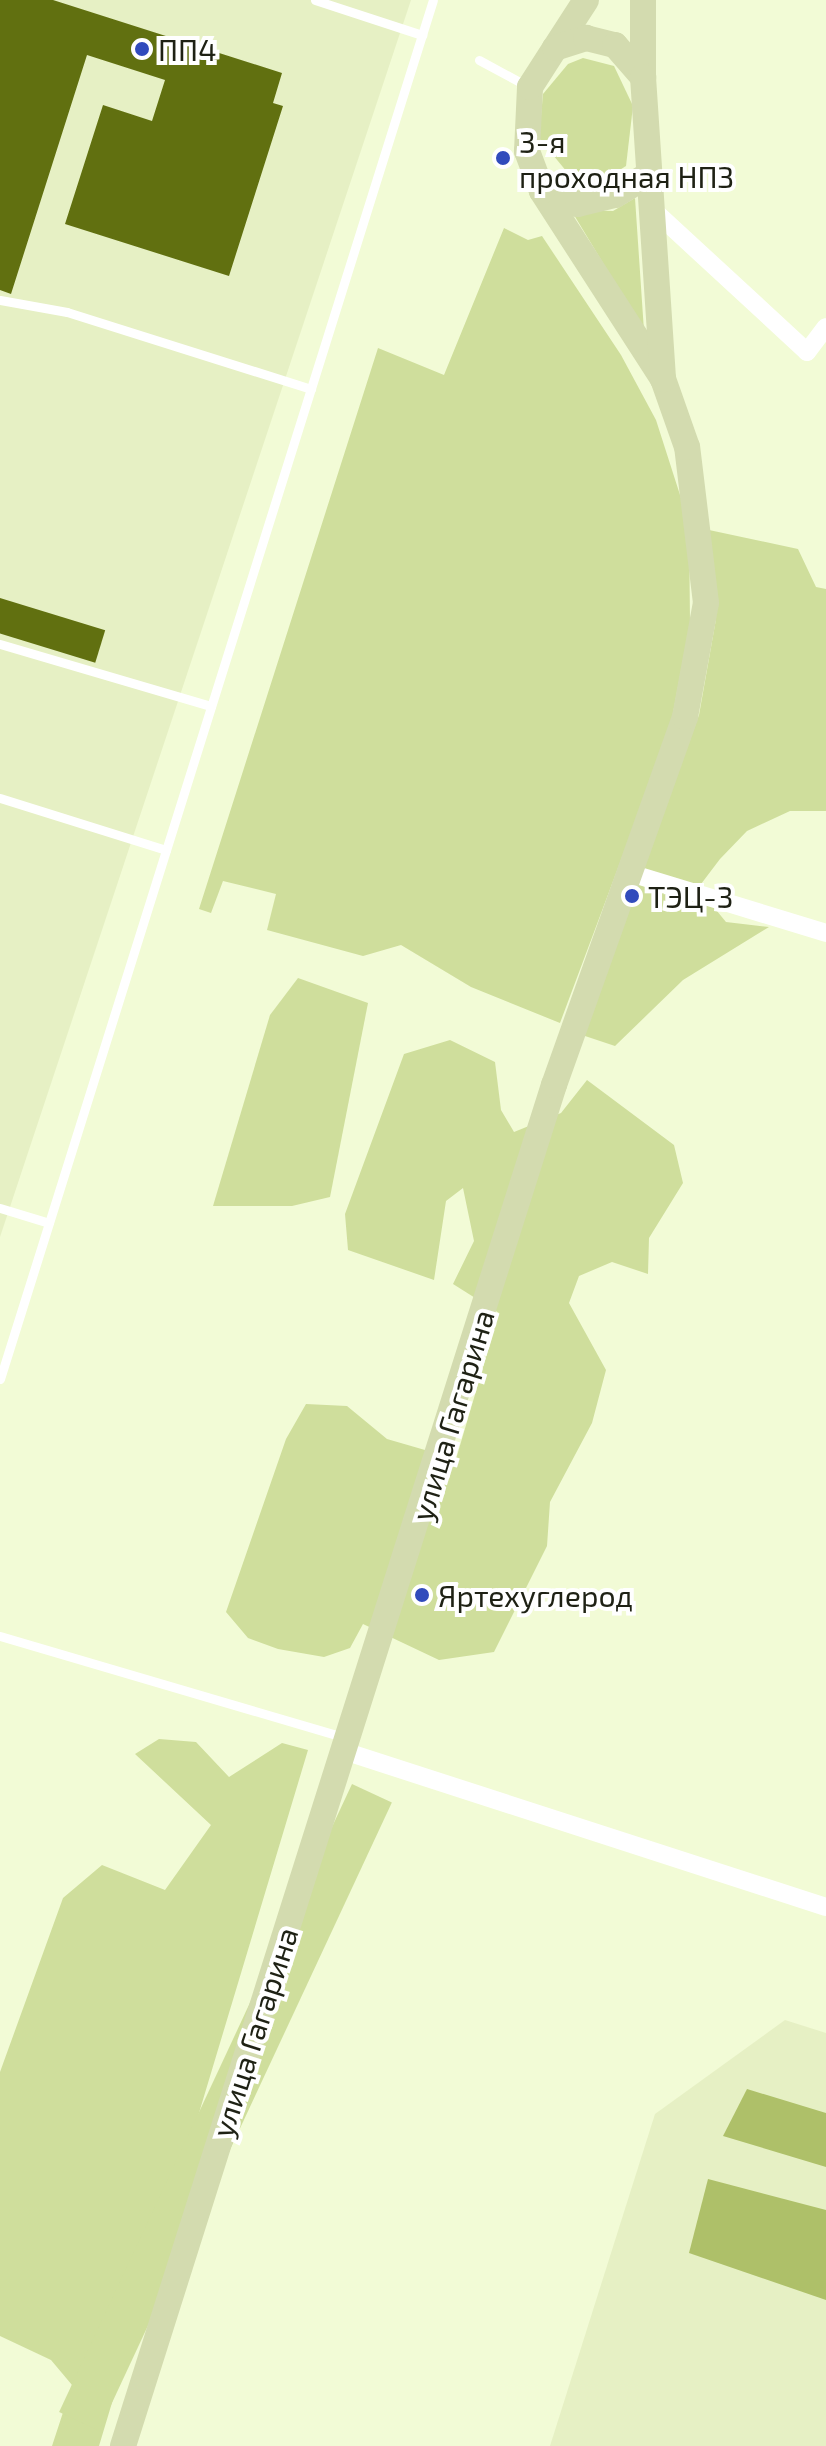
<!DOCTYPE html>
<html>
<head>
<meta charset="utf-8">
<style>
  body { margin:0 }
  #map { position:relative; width:826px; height:2446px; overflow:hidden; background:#f2fbd6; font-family:"Exo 2",sans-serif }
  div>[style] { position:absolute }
  .built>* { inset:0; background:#e6f0c4 }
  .green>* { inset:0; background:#cfde9c; transform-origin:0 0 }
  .water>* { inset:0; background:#aec069 }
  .building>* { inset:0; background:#617010; transform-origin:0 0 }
  .service>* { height:9px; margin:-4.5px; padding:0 4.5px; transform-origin:4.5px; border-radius:4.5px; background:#fff }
  .minor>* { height:18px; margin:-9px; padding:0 9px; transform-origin:9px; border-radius:9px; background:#fff }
  .secondary>* { height:26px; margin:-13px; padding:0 13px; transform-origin:13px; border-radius:13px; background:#d3dbaf }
  .dots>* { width:22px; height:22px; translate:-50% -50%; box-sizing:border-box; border:4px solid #fff; border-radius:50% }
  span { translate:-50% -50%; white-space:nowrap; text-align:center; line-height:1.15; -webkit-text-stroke:8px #fff; paint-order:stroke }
  .poi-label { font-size:30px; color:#1e2114 }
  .left { translate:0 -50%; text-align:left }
  .street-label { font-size:30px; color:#1e2114 }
</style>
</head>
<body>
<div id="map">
  <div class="built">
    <i style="clip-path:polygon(0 0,411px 0,0 1237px)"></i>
    <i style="clip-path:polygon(785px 2020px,826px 2033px,826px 2446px,550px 2446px,655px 2114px)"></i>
  </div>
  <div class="green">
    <i style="clip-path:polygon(583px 58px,614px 66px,633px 106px,626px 166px,602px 181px,567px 172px,539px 138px,543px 94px,568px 64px)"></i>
    <i style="clip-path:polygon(635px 198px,644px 331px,571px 210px,613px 211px)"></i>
    <i style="clip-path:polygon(504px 228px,528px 240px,542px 236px,621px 355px,656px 420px,689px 523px,690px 623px,670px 729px,560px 1023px,471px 987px,401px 945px,363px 956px,267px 930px,276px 894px,223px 881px,211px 913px,199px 909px,378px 348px,444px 375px)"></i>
    <i style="clip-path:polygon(709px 530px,798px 549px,816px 587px,826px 589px,826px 811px,790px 811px,747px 831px,720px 859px,698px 888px,726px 922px,769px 927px,683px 980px,615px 1046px,582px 1035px,699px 715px,716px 619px)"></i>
    <i style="clip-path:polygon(298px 978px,368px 1003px,330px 1197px,292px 1206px,213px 1206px,270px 1015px)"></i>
    <i style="clip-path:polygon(450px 1040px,495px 1062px,501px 1110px,514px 1132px,561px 1113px,587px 1080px,674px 1145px,683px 1183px,649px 1238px,648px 1274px,612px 1262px,579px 1276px,569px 1303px,606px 1370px,592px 1423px,550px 1502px,547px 1546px,494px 1652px,439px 1660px,363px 1624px,350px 1648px,324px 1657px,278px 1649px,248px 1638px,226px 1612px,286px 1439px,306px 1404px,347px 1406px,387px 1439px,456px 1459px,499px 1313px,453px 1284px,474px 1241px,463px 1188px,446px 1201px,434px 1280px,348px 1250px,345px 1214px,404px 1054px)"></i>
    <i style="clip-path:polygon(159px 1739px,196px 1742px,229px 1777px,282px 1743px,308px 1750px,99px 2446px,52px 2446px,72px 2385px,51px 2360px,0 2336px,0 2072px,63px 1898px,102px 1865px,165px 1890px,211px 1825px,135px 1754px)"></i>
    <i style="left:352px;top:1784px;width:44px;height:693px;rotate:25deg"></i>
  </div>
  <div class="water">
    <i style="clip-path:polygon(747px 2089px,826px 2113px,826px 2167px,723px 2136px)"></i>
    <i style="clip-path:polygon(708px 2179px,826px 2210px,826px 2300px,689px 2253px)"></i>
  </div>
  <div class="building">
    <i style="clip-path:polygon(0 0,53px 0,282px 73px,273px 103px,283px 106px,229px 276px,65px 224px,103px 105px,152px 121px,165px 80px,87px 55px,11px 294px,0 290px)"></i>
    <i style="left:0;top:598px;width:110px;height:34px;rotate:17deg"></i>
  </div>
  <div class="service">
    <i style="left:315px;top:0;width:113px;rotate:18.1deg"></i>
    <i style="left:479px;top:60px;width:55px;rotate:28.4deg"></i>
    <i style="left:0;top:300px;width:68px;rotate:10.2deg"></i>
    <i style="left:67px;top:312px;width:256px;rotate:17.5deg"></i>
    <i style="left:0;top:644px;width:220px;rotate:16.4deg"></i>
    <i style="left:0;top:798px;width:174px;rotate:17.4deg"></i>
    <i style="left:0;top:1208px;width:51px;rotate:17deg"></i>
    <i style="left:0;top:1379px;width:1445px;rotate:-72.57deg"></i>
    <i style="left:0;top:1636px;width:359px;rotate:16.4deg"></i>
  </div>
  <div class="minor">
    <i style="left:649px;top:206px;width:215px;rotate:42.7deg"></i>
    <i style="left:807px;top:352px;width:31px;rotate:-53deg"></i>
    <i style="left:630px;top:873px;width:205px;rotate:17deg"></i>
    <i style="left:347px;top:1752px;width:503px;rotate:17.93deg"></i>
  </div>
  <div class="secondary">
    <i style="left:643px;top:0;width:77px;rotate:90deg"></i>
    <i style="left:555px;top:48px;width:57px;rotate:-57.1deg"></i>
    <i style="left:542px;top:191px;width:38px;rotate:20deg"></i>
    <i style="left:578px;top:204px;width:38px;rotate:-14deg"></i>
    <i style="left:615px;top:195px;width:37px;rotate:-31deg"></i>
    <i style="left:123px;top:2446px;width:1428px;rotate:-72.43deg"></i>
    <i style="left:554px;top:1085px;width:391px;rotate:-70.4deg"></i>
    <i style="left:685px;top:717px;width:116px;rotate:-79.6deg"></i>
    <i style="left:706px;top:603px;width:157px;rotate:-96.9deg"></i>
    <i style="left:687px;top:447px;width:72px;rotate:-109.4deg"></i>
    <i style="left:663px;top:379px;width:224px;rotate:-122.8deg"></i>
    <i style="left:542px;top:191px;width:43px;rotate:-110.6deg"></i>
    <i style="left:527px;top:151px;width:64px;rotate:-87.3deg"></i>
    <i style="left:530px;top:87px;width:46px;rotate:-57.3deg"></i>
    <i style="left:555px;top:48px;width:33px;rotate:-18deg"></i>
    <i style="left:586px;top:38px;width:30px;rotate:14deg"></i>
    <i style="left:615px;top:45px;width:43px;rotate:48.8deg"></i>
    <i style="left:643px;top:77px;width:303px;rotate:86.2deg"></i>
  </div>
  <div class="dots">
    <i style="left:142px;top:49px;background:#314bbc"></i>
    <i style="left:503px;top:158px;background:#314bbc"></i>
    <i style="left:632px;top:896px;background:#314bbc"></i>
    <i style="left:422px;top:1595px;background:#314bbc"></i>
  </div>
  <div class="poi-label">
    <span class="left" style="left:158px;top:49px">ПП4</span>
    <span class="left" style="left:519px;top:158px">3-я<br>проходная НПЗ</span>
    <span class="left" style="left:648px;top:896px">ТЭЦ-3</span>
    <span class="left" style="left:438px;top:1595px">Яртехуглерод</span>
  </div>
  <div class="street-label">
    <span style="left:452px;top:1415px;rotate:-73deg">улица Гагарина</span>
    <span style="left:254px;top:2032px;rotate:-72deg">улица Гагарина</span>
  </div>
</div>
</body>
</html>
